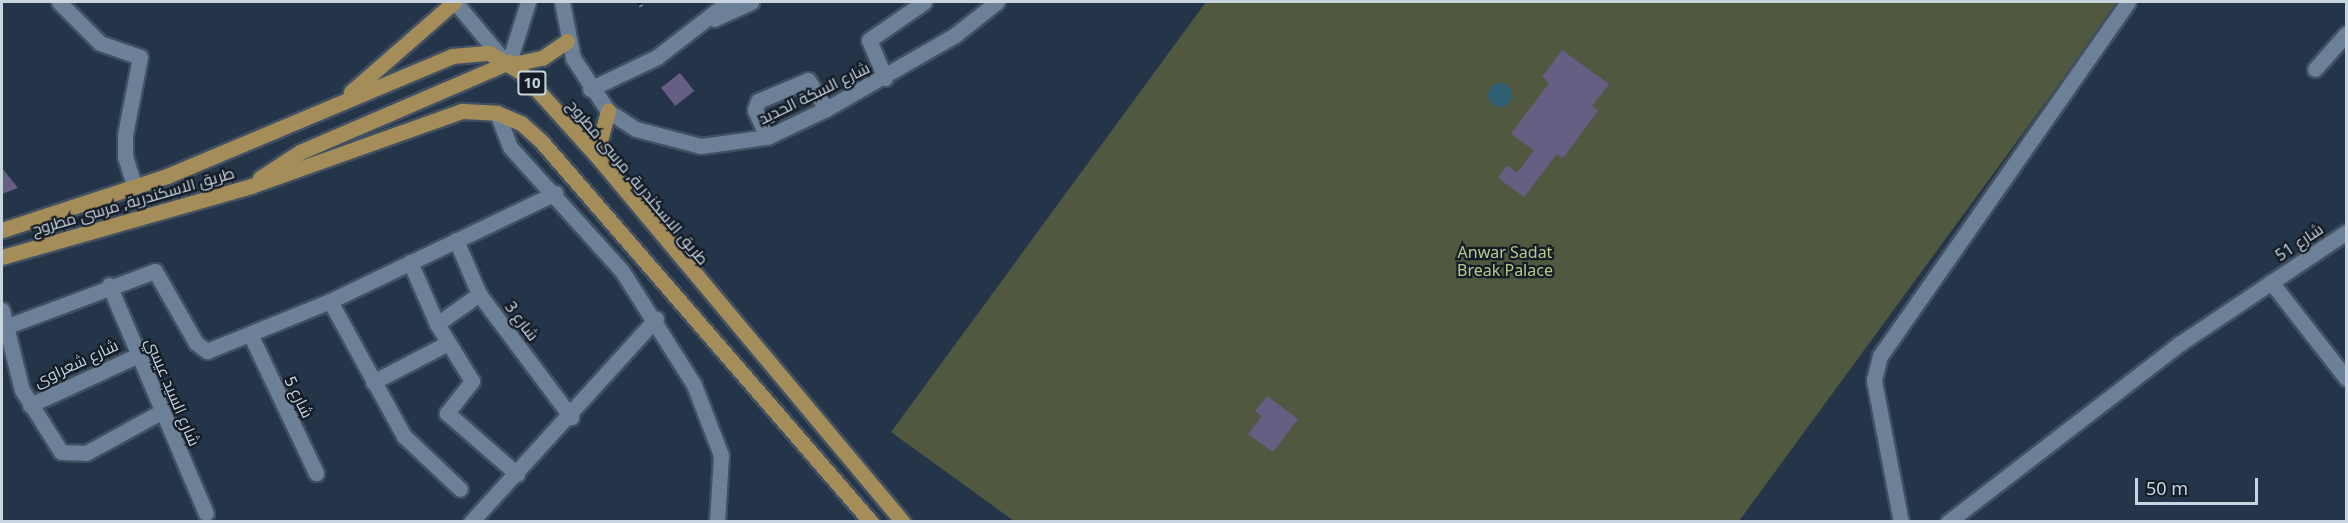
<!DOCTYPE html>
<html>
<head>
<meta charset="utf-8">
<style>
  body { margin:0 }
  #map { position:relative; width:2348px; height:523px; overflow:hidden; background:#24354a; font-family:"Noto Sans",Cairo,sans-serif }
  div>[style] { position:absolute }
  .green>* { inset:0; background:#515840 }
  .water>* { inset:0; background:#2f6071 }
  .round { border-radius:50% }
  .building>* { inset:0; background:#675e83; transform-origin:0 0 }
  .roads { filter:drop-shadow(2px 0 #415061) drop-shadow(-2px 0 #415061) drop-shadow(0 2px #415061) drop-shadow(0 -2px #415061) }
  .minor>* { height:15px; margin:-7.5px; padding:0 7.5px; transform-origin:7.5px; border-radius:7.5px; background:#6c8098 }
  .major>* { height:15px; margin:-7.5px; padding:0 7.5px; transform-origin:7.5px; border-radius:7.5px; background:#a58d5a }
  .rail>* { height:7px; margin-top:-3.5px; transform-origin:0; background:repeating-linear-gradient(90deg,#141c26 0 14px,#728192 0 28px); box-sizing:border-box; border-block:2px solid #728192 }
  span { translate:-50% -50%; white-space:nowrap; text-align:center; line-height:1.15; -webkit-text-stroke:4.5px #141c26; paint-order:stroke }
  .shield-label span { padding:2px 4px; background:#141c26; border:2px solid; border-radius:4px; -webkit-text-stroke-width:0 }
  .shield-label { font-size:15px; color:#c9d4e1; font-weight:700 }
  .street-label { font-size:16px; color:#c9d4e1 }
  .park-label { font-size:16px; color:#b8ca88 }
  .frame { position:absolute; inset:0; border:3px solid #c9d4e1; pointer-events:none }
  .scale { position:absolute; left:2135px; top:478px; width:123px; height:27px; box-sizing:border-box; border:3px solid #c9d4e1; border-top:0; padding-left:8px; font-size:18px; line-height:21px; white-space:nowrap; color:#c9d4e1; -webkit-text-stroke:4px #141c26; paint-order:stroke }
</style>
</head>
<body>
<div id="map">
  <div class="green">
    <i style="clip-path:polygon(1206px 2px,2119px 2px,1739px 521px,1014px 521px,891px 432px)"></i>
  </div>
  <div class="water">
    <i class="round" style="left:1488px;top:83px;width:24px;height:24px"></i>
  </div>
  <div class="building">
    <i style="clip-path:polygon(1562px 50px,1609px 84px,1592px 106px,1598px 111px,1563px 158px,1557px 154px,1524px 197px,1498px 178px,1507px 165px,1517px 173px,1534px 150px,1511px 134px,1549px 83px,1542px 77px)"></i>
    <i style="left:680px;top:73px;width:23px;height:24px;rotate:52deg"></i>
    <i style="clip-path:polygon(2px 168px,18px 188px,2px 194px)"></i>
    <i style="clip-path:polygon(1267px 396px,1298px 419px,1273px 452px,1248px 434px,1262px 416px,1255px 411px)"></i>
  </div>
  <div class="roads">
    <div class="minor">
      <i style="left:59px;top:2px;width:58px;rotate:45deg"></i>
      <i style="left:100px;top:43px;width:42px;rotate:19.3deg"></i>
      <i style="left:140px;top:57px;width:79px;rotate:100.9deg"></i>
      <i style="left:125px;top:135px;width:21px;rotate:90deg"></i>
      <i style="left:125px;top:156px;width:34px;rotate:73deg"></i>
      <i style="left:455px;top:2px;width:72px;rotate:50.1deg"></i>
      <i style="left:562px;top:2px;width:57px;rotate:78.9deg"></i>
      <i style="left:573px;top:58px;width:64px;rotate:56.6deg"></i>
      <i style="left:608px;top:111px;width:33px;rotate:33deg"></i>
      <i style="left:636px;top:129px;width:67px;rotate:14.7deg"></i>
      <i style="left:701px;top:146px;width:67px;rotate:-7.8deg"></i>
      <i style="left:767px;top:137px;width:65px;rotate:-25.4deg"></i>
      <i style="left:826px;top:109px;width:149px;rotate:-29.8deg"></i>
      <i style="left:955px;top:35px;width:53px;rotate:-38.2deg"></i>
      <i style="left:714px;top:19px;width:41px;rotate:-24.7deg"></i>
      <i style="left:509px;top:62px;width:63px;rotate:-72.4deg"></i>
      <i style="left:2315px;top:69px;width:47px;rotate:-48.5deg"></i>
      <i style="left:885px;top:78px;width:41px;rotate:-112.8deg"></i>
      <i style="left:869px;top:40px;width:67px;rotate:-34.6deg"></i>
      <i style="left:590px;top:89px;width:74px;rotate:-25.5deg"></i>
      <i style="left:657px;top:57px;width:90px;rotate:-37.8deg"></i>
      <i style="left:497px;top:113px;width:36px;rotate:69deg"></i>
      <i style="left:510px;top:147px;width:167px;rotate:47.9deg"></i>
      <i style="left:622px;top:271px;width:135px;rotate:57.7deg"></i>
      <i style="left:694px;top:385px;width:75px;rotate:68.9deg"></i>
      <i style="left:721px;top:455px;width:67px;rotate:93.4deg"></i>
      <i style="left:767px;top:137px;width:30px;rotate:-114deg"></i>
      <i style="left:755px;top:110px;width:9px;rotate:-72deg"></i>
      <i style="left:758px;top:101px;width:54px;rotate:-22.8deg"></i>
      <i style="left:808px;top:80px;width:34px;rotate:58deg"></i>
      <i style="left:456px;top:240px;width:59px;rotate:66.9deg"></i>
      <i style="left:479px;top:294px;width:154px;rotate:53.2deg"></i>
      <i style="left:410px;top:262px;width:68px;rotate:66.5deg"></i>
      <i style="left:437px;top:324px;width:67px;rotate:58.4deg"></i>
      <i style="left:472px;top:381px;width:41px;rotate:128deg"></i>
      <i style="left:447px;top:413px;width:93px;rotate:41.1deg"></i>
      <i style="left:2271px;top:282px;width:122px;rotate:52deg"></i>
      <i style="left:109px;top:285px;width:248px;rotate:67deg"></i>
      <i style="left:330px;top:301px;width:154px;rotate:61.3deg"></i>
      <i style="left:404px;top:436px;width:77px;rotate:43.4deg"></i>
      <i style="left:2px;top:310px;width:82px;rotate:76deg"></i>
      <i style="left:22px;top:390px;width:73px;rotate:57.8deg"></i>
      <i style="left:61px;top:452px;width:25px;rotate:2deg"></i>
      <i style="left:86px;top:453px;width:85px;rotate:-28.7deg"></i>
      <i style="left:437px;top:324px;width:52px;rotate:-35.5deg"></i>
      <i style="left:5px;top:327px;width:160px;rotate:-20.5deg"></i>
      <i style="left:155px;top:271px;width:83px;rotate:60.3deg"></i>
      <i style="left:196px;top:343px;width:14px;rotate:36deg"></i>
      <i style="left:207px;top:351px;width:133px;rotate:-22.1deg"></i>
      <i style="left:330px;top:301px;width:250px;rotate:-25.6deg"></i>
      <i style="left:251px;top:336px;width:152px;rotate:64.6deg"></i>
      <i style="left:373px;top:382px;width:85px;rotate:-27.5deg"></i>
      <i style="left:30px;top:405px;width:119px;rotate:-24.8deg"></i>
      <i style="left:471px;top:522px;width:275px;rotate:-47.7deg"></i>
      <i style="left:1901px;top:522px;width:145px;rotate:-100.8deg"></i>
      <i style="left:1874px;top:380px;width:25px;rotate:-76deg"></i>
      <i style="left:1880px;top:356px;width:432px;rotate:-55deg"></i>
      <i style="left:1948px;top:522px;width:292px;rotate:-37.6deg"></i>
      <i style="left:2179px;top:344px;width:201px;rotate:-33.8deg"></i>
    </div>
    <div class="major">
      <i style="left:513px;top:64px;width:30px;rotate:-12deg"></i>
      <i style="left:542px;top:58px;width:30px;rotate:-34deg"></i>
      <i style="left:351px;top:92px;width:137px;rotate:-41.1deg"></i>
      <i style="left:596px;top:155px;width:46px;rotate:-74.7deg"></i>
      <i style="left:260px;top:178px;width:48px;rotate:-33deg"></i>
      <i style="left:300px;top:152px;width:228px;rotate:-23.3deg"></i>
      <i style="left:2px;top:230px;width:174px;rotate:-18.1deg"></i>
      <i style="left:167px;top:176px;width:309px;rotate:-22.8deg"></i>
      <i style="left:452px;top:56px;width:37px;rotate:-5deg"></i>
      <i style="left:489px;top:53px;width:37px;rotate:31deg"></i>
      <i style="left:521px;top:72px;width:112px;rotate:47.9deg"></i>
      <i style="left:596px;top:155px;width:478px;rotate:50.1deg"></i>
      <i style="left:2px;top:257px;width:259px;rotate:-15.9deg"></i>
      <i style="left:251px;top:186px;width:224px;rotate:-19.6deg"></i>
      <i style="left:462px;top:111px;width:35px;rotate:3deg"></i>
      <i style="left:497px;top:113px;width:26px;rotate:23deg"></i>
      <i style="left:521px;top:123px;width:27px;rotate:42deg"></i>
      <i style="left:541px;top:141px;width:504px;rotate:49.1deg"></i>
    </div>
  </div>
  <div class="rail">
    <i style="left:638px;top:4px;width:4px;rotate:-27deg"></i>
  </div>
  <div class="shield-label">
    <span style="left:532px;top:83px">10</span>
  </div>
  <div class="street-label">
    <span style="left:814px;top:93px;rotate:-26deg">شارع السكة الحديد</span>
    <span style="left:638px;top:182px;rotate:50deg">طريق الاسكندرية, مرسى مطروح</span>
    <span style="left:133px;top:201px;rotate:-16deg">طريق الاسكندرية, مرسى مطروح</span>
    <span style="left:2299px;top:242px;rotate:-34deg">شارع 51</span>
    <span style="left:522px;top:321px;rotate:53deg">شارع 3</span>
    <span style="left:76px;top:363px;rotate:-25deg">شارع شعراوى</span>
    <span style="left:173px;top:392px;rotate:67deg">شارع السيد عيسي</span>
    <span style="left:299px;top:397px;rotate:64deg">شارع 5</span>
  </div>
  <div class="park-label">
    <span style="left:1505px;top:261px">Anwar Sadat<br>Break Palace</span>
  </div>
  <div class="frame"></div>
  <div class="scale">50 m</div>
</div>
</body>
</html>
